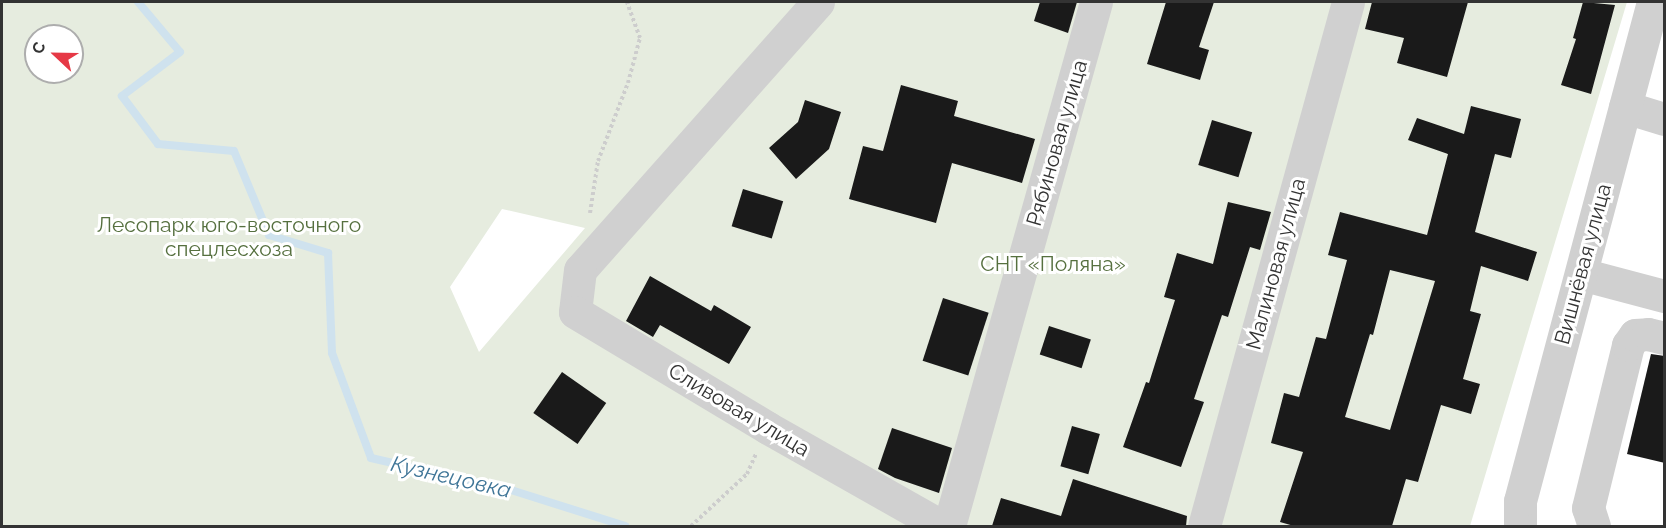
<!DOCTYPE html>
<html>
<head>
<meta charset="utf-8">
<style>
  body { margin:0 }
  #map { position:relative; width:1666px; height:528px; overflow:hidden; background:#fff; font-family:Raleway,sans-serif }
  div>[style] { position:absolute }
  .green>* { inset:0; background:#e6ecdf }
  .stream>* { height:8px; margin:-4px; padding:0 4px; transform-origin:4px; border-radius:4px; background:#cfe2ee }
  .building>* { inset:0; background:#1a1a1a; transform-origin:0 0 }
  .path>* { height:4px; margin-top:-2px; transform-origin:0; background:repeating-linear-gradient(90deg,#cdcdcd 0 3px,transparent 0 6px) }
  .minor>* { height:33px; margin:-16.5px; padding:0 16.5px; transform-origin:16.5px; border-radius:16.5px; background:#d0d0d0 }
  span { translate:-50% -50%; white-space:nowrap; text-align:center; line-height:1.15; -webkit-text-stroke:6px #fff; paint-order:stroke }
  .street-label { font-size:21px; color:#333 }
  .park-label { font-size:21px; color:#56703f }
  .water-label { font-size:22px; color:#3f7597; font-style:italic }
  .frame { position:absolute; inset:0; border:3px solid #333; pointer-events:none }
  .north { position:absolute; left:24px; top:24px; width:60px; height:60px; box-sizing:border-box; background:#fff; border:2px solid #adadad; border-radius:50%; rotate:292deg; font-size:16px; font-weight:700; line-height:24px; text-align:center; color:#333 }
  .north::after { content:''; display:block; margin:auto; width:21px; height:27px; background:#e63946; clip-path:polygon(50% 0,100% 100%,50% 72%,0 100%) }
</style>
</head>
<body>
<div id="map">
  <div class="green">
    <i style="clip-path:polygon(evenodd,2px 2px,1627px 2px,1470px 526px,2px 526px,2px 2px,36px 36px,72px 36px,72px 72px,36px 72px,36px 36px,2px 2px,502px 209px,585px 228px,479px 352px,450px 287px,502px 209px)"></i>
  </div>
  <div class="stream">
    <i style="left:138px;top:2px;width:65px;rotate:50deg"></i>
    <i style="left:180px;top:52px;width:73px;rotate:142.8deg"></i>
    <i style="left:122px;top:96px;width:60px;rotate:53.1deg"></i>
    <i style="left:158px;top:144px;width:76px;rotate:5.3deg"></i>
    <i style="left:234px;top:151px;width:91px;rotate:67.4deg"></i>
    <i style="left:269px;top:235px;width:62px;rotate:17deg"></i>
    <i style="left:328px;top:253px;width:100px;rotate:87.7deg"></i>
    <i style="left:332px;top:353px;width:112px;rotate:69.6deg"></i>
    <i style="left:371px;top:458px;width:144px;rotate:12.9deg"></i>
    <i style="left:511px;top:490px;width:120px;rotate:17.5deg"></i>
  </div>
  <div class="building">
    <i style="clip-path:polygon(1040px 2px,1077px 2px,1068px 33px,1034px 21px)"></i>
    <i style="clip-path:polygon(1166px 2px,1214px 2px,1199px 47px,1209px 50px,1200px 80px,1147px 64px)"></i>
    <i style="clip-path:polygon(1372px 2px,1468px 2px,1447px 77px,1397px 63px,1404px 38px,1365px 29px)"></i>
    <i style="clip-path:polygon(1583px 2px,1615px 5px,1591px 94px,1561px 85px,1576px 39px,1573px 38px)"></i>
    <i style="clip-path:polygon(901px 85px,958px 101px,954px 116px,1035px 139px,1022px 183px,952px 163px,936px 223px,849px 199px,863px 146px,883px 151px)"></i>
    <i style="clip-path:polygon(805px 100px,841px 112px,829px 149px,796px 179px,769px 148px,798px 122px)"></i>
    <i style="clip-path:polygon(evenodd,1471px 106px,1521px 119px,1511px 158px,1495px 154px,1475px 232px,1537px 252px,1528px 281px,1481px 266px,1470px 311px,1481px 314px,1463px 379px,1480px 384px,1471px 414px,1441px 405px,1418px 482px,1406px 479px,1392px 526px,1294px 526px,1280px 522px,1303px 452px,1271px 443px,1284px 393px,1299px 397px,1316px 337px,1326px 339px,1347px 260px,1328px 255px,1340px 212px,1427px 235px,1448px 154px,1408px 140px,1417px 118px,1464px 134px,1471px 106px,1390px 270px,1435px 281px,1390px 430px,1345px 417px,1370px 334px,1373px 335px,1390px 270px)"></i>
    <i style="left:1212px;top:120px;width:42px;height:47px;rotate:17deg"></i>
    <i style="left:743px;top:189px;width:42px;height:39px;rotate:17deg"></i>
    <i style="clip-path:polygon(1228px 202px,1271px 212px,1260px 250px,1250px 247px,1228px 317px,1222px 315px,1194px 399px,1204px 402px,1181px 467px,1123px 447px,1146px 382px,1149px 383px,1175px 300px,1164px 297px,1177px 253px,1213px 264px)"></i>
    <i style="clip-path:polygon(650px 276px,711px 311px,714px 305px,751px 327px,729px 364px,660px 325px,653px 337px,626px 321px)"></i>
    <i style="left:943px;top:298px;width:48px;height:66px;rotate:18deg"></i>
    <i style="left:1049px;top:326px;width:44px;height:30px;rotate:18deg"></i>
    <i style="clip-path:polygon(1651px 354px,1665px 356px,1665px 463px,1627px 454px)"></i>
    <i style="left:562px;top:372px;width:54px;height:50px;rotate:35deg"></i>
    <i style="left:1072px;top:426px;width:29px;height:42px;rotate:16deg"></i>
    <i style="clip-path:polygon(892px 428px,952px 448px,939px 493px,895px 478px,878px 469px)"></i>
    <i style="clip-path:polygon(1073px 479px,1187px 516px,1186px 526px,992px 526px,1001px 498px,1061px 516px)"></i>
  </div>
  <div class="path">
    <i style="left:590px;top:213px;width:53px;rotate:-81.3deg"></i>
    <i style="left:598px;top:161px;width:84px;rotate:-69deg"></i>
    <i style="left:628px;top:83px;width:47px;rotate:-75.1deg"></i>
    <i style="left:640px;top:38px;width:38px;rotate:-110deg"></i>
    <i style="left:691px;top:526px;width:76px;rotate:-42.9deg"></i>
    <i style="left:747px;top:474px;width:22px;rotate:-66deg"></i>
  </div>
  <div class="minor">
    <i style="left:818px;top:2px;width:358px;rotate:131.6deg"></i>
    <i style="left:580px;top:270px;width:42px;rotate:96.8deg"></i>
    <i style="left:575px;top:312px;width:225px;rotate:31deg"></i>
    <i style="left:768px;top:428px;width:199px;rotate:29.5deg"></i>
    <i style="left:1625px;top:107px;width:41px;rotate:17.1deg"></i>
    <i style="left:1581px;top:274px;width:86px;rotate:14.8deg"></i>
    <i style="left:949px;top:526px;width:544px;rotate:-74.33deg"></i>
    <i style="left:1204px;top:526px;width:543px;rotate:-74.63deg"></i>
    <i style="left:1520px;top:526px;width:25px;rotate:-90deg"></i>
    <i style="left:1520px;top:501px;width:516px;rotate:-75.08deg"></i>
    <i style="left:1594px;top:526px;width:19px;rotate:-108deg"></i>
    <i style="left:1588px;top:508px;width:168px;rotate:-76.2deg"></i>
    <i style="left:1628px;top:345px;width:12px;rotate:-55deg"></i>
    <i style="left:1635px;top:335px;width:13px;rotate:-4deg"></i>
    <i style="left:1648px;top:334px;width:16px;rotate:14deg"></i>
  </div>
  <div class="street-label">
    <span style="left:1057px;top:143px;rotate:-74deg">Рябиновая улица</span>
    <span style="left:1276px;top:264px;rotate:-75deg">Малиновая улица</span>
    <span style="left:1583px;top:264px;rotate:-75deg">Вишнёвая улица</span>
    <span style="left:739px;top:410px;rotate:31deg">Сливовая улица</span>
  </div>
  <div class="park-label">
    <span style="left:229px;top:237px">Лесопарк юго-восточного<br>спецлесхоза</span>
    <span style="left:1053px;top:264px">СНТ «Поляна»</span>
  </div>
  <div class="water-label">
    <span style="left:451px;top:477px;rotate:13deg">Кузнецовка</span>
  </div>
  <div class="frame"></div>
  <div class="north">С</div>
</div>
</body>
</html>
